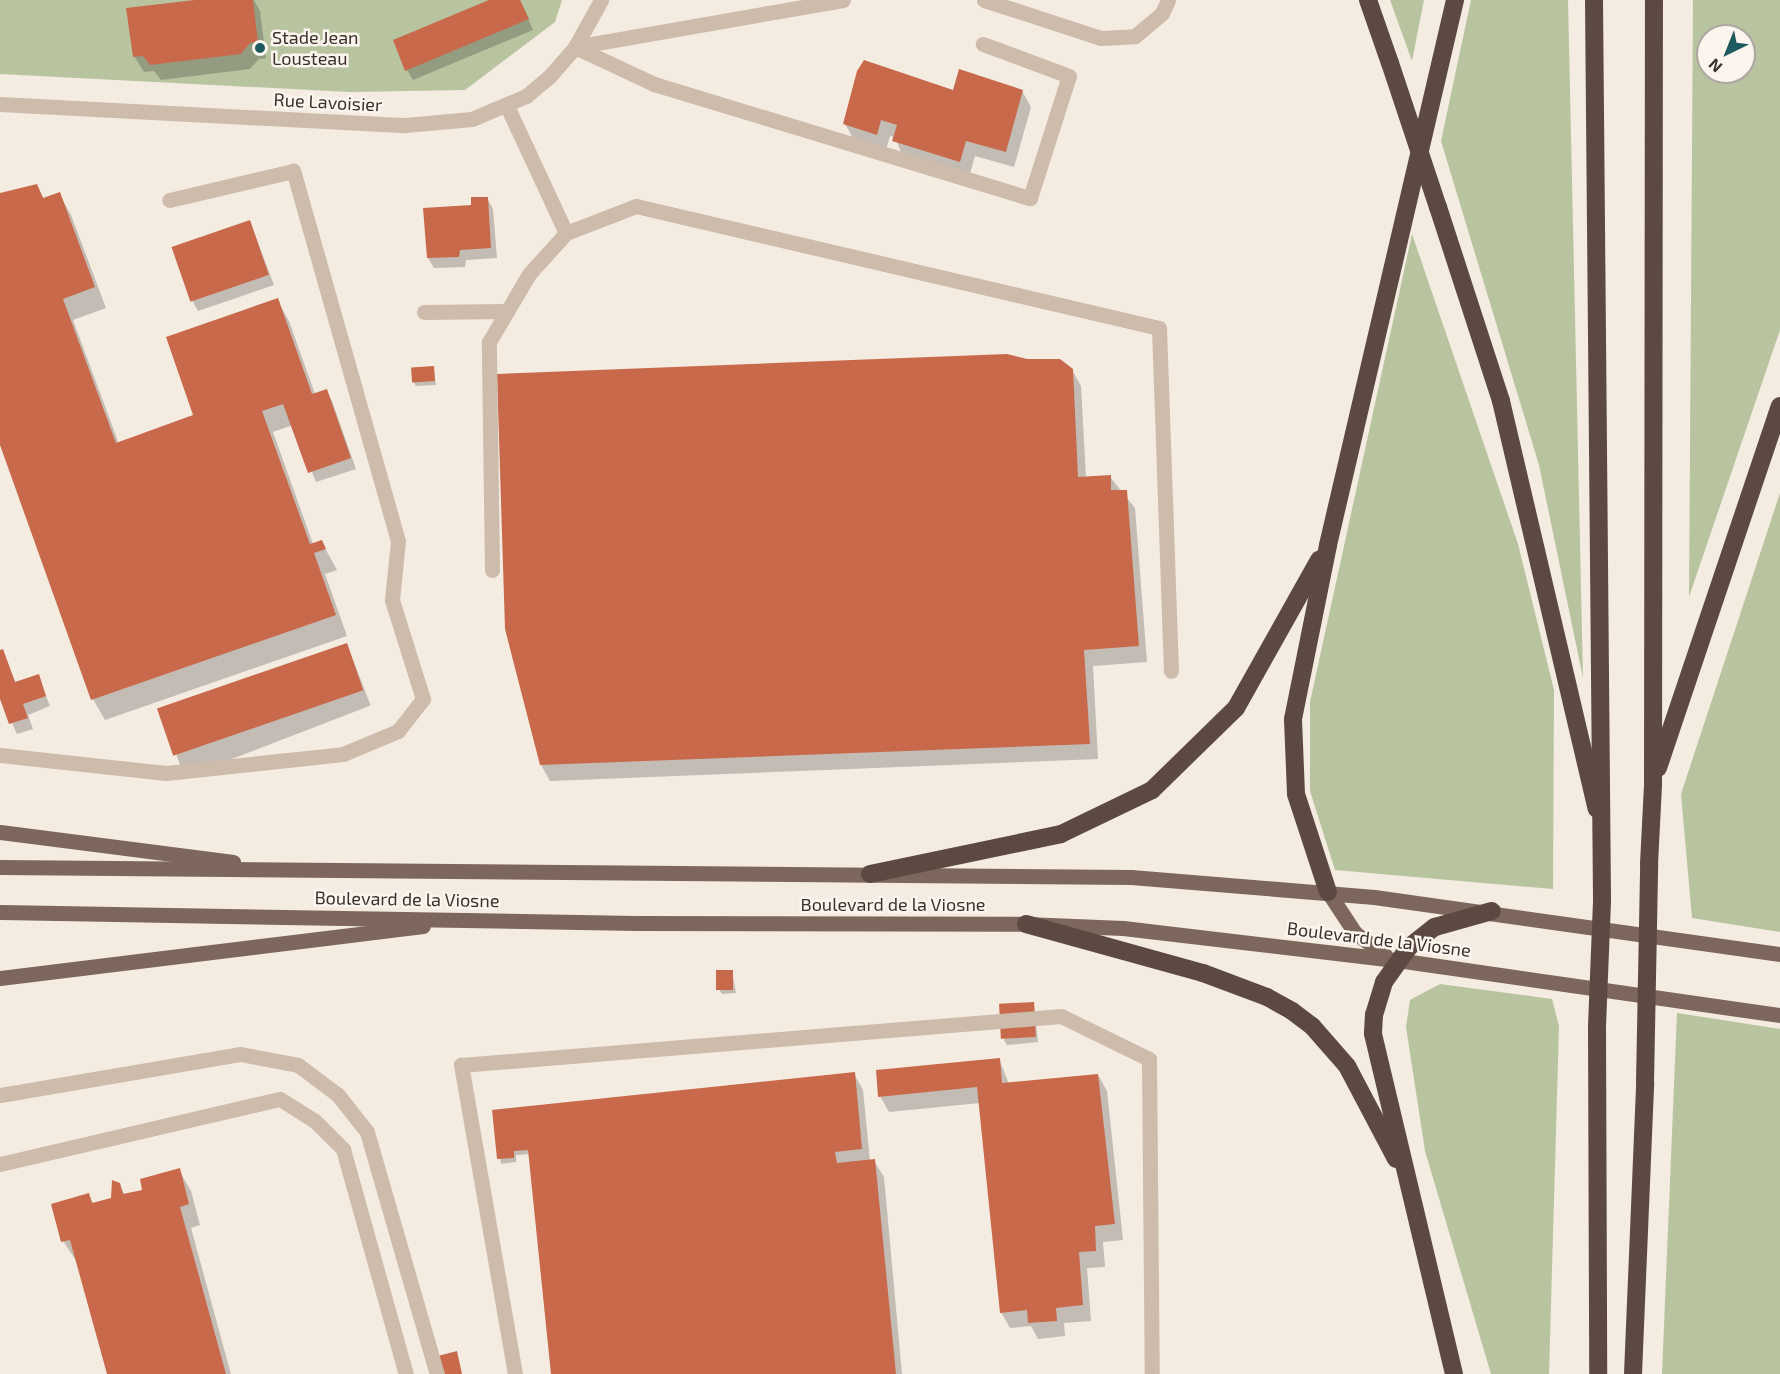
<!DOCTYPE html>
<html>
<head>
<meta charset="utf-8">
<style>
  body { margin:0 }
  #map { position:relative; width:1780px; height:1374px; overflow:hidden; background:#f4ebe1; font-family:"Exo 2",sans-serif }
  div>[style] { position:absolute }
  .green>* { inset:0; background:#b8c4a0 }
  .shadow>* { inset:0; background:#0003; transform-origin:0 0 }
  .building>* { inset:0; background:#c8694b; transform-origin:0 0 }
  .lane>* { height:15px; margin:-7.5px; padding:0 7.5px; transform-origin:7.5px; border-radius:7.5px; background:#cdbbac }
  .street>* { height:15px; margin:-7.5px; padding:0 7.5px; transform-origin:7.5px; border-radius:7.5px; background:#cdbbac }
  .primary>* { height:15px; margin:-7.5px; padding:0 7.5px; transform-origin:7.5px; border-radius:7.5px; background:#7d675c }
  .highway>* { height:18px; margin:-9px; padding:0 9px; transform-origin:9px; border-radius:9px; background:#5c4a42 }
  .highway-bridge>* { height:18px; margin:-9px; padding:0 9px; transform-origin:9px; border-radius:9px; background:#5c4a42 }
  .dots>* { width:16px; height:16px; translate:-50% -50%; box-sizing:border-box; border:3px solid #fbf5ee; border-radius:50% }
  span { translate:-50% -50%; white-space:nowrap; text-align:center; line-height:1.15; -webkit-text-stroke:5px #fbf5ee; paint-order:stroke }
  .poi-label { font-size:18px; color:#3b302b }
  .left { translate:0 -50%; text-align:left }
  .street-label { font-size:18px; color:#3b302b }
  .north { position:absolute; left:1696px; top:24px; width:60px; height:60px; box-sizing:border-box; background:#fbf5ee; border:2px solid #aea6a0; border-radius:50%; rotate:223deg; font-size:16px; font-weight:700; line-height:24px; text-align:center; color:#3b302b }
  .north::after { content:''; display:block; margin:auto; width:21px; height:27px; background:#1f5a5e; clip-path:polygon(50% 0,100% 100%,50% 72%,0 100%) }
</style>
</head>
<body>
<div id="map">
  <div class="green">
    <i style="clip-path:polygon(0 0,562px 0,555px 22px,465px 90px,350px 92px,0 74px)"></i>
    <i style="clip-path:polygon(1390px 0,1424px 0,1412px 61px)"></i>
    <i style="clip-path:polygon(1471px 0,1568px 0,1583px 678px,1539px 465px,1441px 141px)"></i>
    <i style="clip-path:polygon(evenodd,1693px 0,1780px 0,1780px 330px,1689px 597px,1693px 0,1708px 36px,1744px 36px,1744px 72px,1708px 72px,1708px 36px)"></i>
    <i style="clip-path:polygon(1412px 234px,1518px 544px,1554px 690px,1553px 889px,1335px 870px,1310px 791px,1310px 702px)"></i>
    <i style="clip-path:polygon(1780px 493px,1780px 932px,1692px 918px,1681px 794px)"></i>
    <i style="clip-path:polygon(1440px 984px,1552px 999px,1559px 1026px,1549px 1374px,1491px 1374px,1425px 1151px,1406px 1027px,1410px 1000px)"></i>
    <i style="clip-path:polygon(1677px 1013px,1780px 1029px,1780px 1374px,1662px 1374px)"></i>
  </div>
  <div class="shadow">
    <i style="clip-path:polygon(208px 0,254px 0,260px 11px,266px 58px,259px 59px,250px 69px,161px 80px,154px 71px,144px 72px,134px 56px)"></i>
    <i style="clip-path:polygon(493px 0,520px 0,533px 30px,413px 80px,407px 70px)"></i>
    <i style="clip-path:polygon(1022px 91px,1031px 107px,1014px 167px,975px 156px,969px 177px,903px 157px,895px 137px,890px 136px,886px 150px,854px 140px,845px 124px,954px 92px)"></i>
    <i style="clip-path:polygon(37px 186px,44px 199px,59px 194px,71px 215px,106px 308px,73px 320px,119px 444px,195px 416px,277px 300px,289px 321px,315px 394px,326px 391px,332px 401px,356px 469px,316px 482px,293px 425px,273px 432px,313px 544px,321px 541px,337px 570px,325px 574px,347px 636px,105px 720px,93px 699px,0 441px,0 195px)"></i>
    <i style="clip-path:polygon(487px 198px,493px 209px,497px 258px,466px 260px,465px 267px,434px 268px,428px 258px,473px 206px)"></i>
    <i style="clip-path:polygon(250px 222px,274px 285px,198px 311px,192px 300px)"></i>
    <i style="clip-path:polygon(433px 367px,436px 385px,416px 386px,413px 381px)"></i>
    <i style="clip-path:polygon(1072px 370px,1081px 386px,1086px 478px,1110px 477px,1135px 508px,1147px 662px,1093px 666px,1098px 759px,550px 781px,541px 765px)"></i>
    <i style="left:347px;top:644px;width:66px;height:199px;rotate:69deg"></i>
    <i style="clip-path:polygon(2px 651px,16px 683px,38px 676px,50px 706px,28px 715px,33px 729px,17px 734px,0 697px)"></i>
    <i style="clip-path:polygon(732px 971px,736px 993px,722px 994px,719px 989px)"></i>
    <i style="clip-path:polygon(1034px 1004px,1038px 1042px,1007px 1045px,1004px 1040px)"></i>
    <i style="clip-path:polygon(999px 1059px,1009px 1084px,1098px 1075px,1107px 1091px,1123px 1240px,1103px 1242px,1105px 1267px,1087px 1268px,1091px 1321px,1064px 1323px,1065px 1336px,1038px 1339px,1031px 1326px,1010px 1328px,1001px 1312px,980px 1103px,889px 1112px,880px 1096px)"></i>
    <i style="clip-path:polygon(854px 1074px,863px 1090px,870px 1161px,874px 1161px,884px 1177px,902px 1374px,552px 1374px,530px 1154px,516px 1155px,516px 1162px,501px 1164px,494px 1111px)"></i>
    <i style="clip-path:polygon(179px 1170px,191px 1191px,200px 1225px,191px 1228px,231px 1374px,109px 1374px,77px 1262px,63px 1241px,88px 1195px,94px 1204px,113px 1199px,119px 1184px,125px 1195px,144px 1191px)"></i>
  </div>
  <div class="building">
    <i style="clip-path:polygon(195px 0,253px 0,258px 42px,250px 43px,241px 54px,150px 65px,143px 56px,133px 57px,126px 8px)"></i>
    <i style="clip-path:polygon(489px 0,520px 0,529px 19px,405px 71px,393px 40px)"></i>
    <i style="clip-path:polygon(864px 60px,953px 90px,959px 69px,1023px 90px,1006px 152px,966px 141px,960px 162px,892px 141px,897px 125px,881px 120px,877px 135px,843px 124px,857px 71px)"></i>
    <i style="clip-path:polygon(37px 184px,43px 198px,60px 192px,95px 287px,63px 299px,116px 443px,193px 415px,166px 337px,278px 298px,312px 394px,327px 389px,351px 458px,308px 473px,283px 404px,262px 411px,310px 544px,322px 540px,326px 549px,314px 553px,336px 615px,91px 700px,0 445px,0 193px)"></i>
    <i style="clip-path:polygon(471px 197px,488px 197px,491px 248px,460px 250px,459px 257px,427px 258px,423px 208px,471px 205px)"></i>
    <i style="left:250px;top:220px;width:58px;height:83px;rotate:71deg"></i>
    <i style="clip-path:polygon(1007px 354px,1027px 359px,1060px 359px,1073px 369px,1078px 477px,1111px 475px,1111px 490px,1127px 490px,1139px 646px,1084px 650px,1090px 744px,540px 765px,505px 629px,497px 374px)"></i>
    <i style="left:434px;top:366px;width:15px;height:23px;rotate:86deg"></i>
    <i style="left:347px;top:643px;width:50px;height:201px;rotate:71deg"></i>
    <i style="clip-path:polygon(3px 649px,15px 682px,39px 674px,46px 696px,23px 704px,28px 718px,9px 724px,0 699px,0 650px)"></i>
    <i style="left:716px;top:970px;width:17px;height:20px"></i>
    <i style="left:1034px;top:1002px;width:35px;height:35px;rotate:87deg"></i>
    <i style="clip-path:polygon(1000px 1058px,1002px 1083px,1098px 1074px,1115px 1224px,1095px 1226px,1096px 1251px,1079px 1252px,1083px 1305px,1056px 1308px,1057px 1321px,1028px 1323px,1027px 1310px,1000px 1313px,977px 1087px,878px 1097px,876px 1070px)"></i>
    <i style="clip-path:polygon(855px 1072px,862px 1149px,835px 1152px,837px 1163px,875px 1159px,896px 1374px,551px 1374px,528px 1150px,514px 1151px,514px 1158px,497px 1159px,492px 1110px)"></i>
    <i style="clip-path:polygon(180px 1168px,189px 1204px,180px 1207px,226px 1374px,107px 1374px,70px 1240px,61px 1242px,51px 1204px,89px 1193px,92px 1203px,111px 1198px,112px 1180px,120px 1183px,123px 1194px,142px 1190px,140px 1179px)"></i>
    <i style="clip-path:polygon(457px 1351px,462px 1374px,443px 1374px,438px 1356px)"></i>
  </div>
  <div class="lane">
    <i style="left:843px;top:0;width:272px;rotate:170.1deg"></i>
    <i style="left:575px;top:47px;width:87px;rotate:25.1deg"></i>
    <i style="left:654px;top:84px;width:393px;rotate:16.9deg"></i>
    <i style="left:1030px;top:198px;width:128px;rotate:-72.3deg"></i>
    <i style="left:1069px;top:76px;width:92px;rotate:-159.6deg"></i>
    <i style="left:984px;top:0;width:123px;rotate:18deg"></i>
    <i style="left:1101px;top:38px;width:34px;rotate:-3deg"></i>
    <i style="left:1135px;top:36px;width:35px;rotate:-40deg"></i>
    <i style="left:1162px;top:13px;width:14px;rotate:-65deg"></i>
    <i style="left:507px;top:106px;width:140px;rotate:65.1deg"></i>
    <i style="left:566px;top:233px;width:75px;rotate:-21.1deg"></i>
    <i style="left:636px;top:206px;width:537px;rotate:13.13deg"></i>
    <i style="left:1159px;top:328px;width:343px;rotate:88deg"></i>
    <i style="left:424px;top:312px;width:83px;rotate:-0.7deg"></i>
    <i style="left:492px;top:570px;width:228px;rotate:-90.8deg"></i>
    <i style="left:489px;top:342px;width:79px;rotate:-59.5deg"></i>
    <i style="left:529px;top:274px;width:55px;rotate:-47.9deg"></i>
    <i style="left:0;top:755px;width:167px;rotate:6.2deg"></i>
    <i style="left:166px;top:773px;width:178px;rotate:-6.1deg"></i>
    <i style="left:343px;top:754px;width:60px;rotate:-22.7deg"></i>
    <i style="left:398px;top:731px;width:41px;rotate:-52deg"></i>
    <i style="left:423px;top:699px;width:104px;rotate:-107.4deg"></i>
    <i style="left:392px;top:600px;width:59px;rotate:-84.2deg"></i>
    <i style="left:398px;top:541px;width:385px;rotate:-105.8deg"></i>
    <i style="left:293px;top:171px;width:127px;rotate:166.8deg"></i>
    <i style="left:0;top:1095px;width:243px;rotate:-9.7deg"></i>
    <i style="left:240px;top:1054px;width:59px;rotate:10.7deg"></i>
    <i style="left:298px;top:1065px;width:50px;rotate:36.9deg"></i>
    <i style="left:338px;top:1095px;width:47px;rotate:51.9deg"></i>
    <i style="left:367px;top:1132px;width:252px;rotate:73.9deg"></i>
    <i style="left:0;top:1164px;width:287px;rotate:-13.1deg"></i>
    <i style="left:280px;top:1099px;width:41px;rotate:32.2deg"></i>
    <i style="left:315px;top:1121px;width:40px;rotate:45deg"></i>
    <i style="left:343px;top:1149px;width:234px;rotate:74.4deg"></i>
    <i style="left:515px;top:1374px;width:314px;rotate:-99.9deg"></i>
    <i style="left:461px;top:1065px;width:602px;rotate:-4.67deg"></i>
    <i style="left:1061px;top:1016px;width:98px;rotate:26deg"></i>
    <i style="left:1149px;top:1059px;width:315px;rotate:89.5deg"></i>
  </div>
  <div class="street">
    <i style="left:0;top:104px;width:406px;rotate:3deg"></i>
    <i style="left:405px;top:125px;width:67px;rotate:-5.1deg"></i>
    <i style="left:472px;top:119px;width:59px;rotate:-23.1deg"></i>
    <i style="left:526px;top:96px;width:30px;rotate:-40deg"></i>
    <i style="left:549px;top:77px;width:40px;rotate:-49deg"></i>
    <i style="left:575px;top:47px;width:54px;rotate:-61deg"></i>
  </div>
  <div class="primary">
    <i style="left:0;top:832px;width:235px;rotate:7.3deg"></i>
    <i style="left:0;top:867px;width:1131px;rotate:0.51deg"></i>
    <i style="left:1131px;top:877px;width:244px;rotate:4.7deg"></i>
    <i style="left:1374px;top:897px;width:410px;rotate:8deg"></i>
    <i style="left:1328px;top:892px;width:49px;rotate:56.6deg"></i>
    <i style="left:1355px;top:933px;width:37px;rotate:36deg"></i>
    <i style="left:0;top:912px;width:636px;rotate:0.99deg"></i>
    <i style="left:636px;top:923px;width:390px;rotate:0.1deg"></i>
    <i style="left:1026px;top:924px;width:97px;rotate:2.4deg"></i>
    <i style="left:1123px;top:928px;width:276px;rotate:6.7deg"></i>
    <i style="left:1397px;top:960px;width:387px;rotate:8.2deg"></i>
    <i style="left:0;top:978px;width:426px;rotate:-7deg"></i>
  </div>
  <div class="highway">
    <i style="left:1368px;top:0;width:67px;rotate:70.8deg"></i>
    <i style="left:1594px;top:0;width:899px;rotate:89.49deg"></i>
    <i style="left:1438px;top:207px;width:204px;rotate:72deg"></i>
    <i style="left:1501px;top:401px;width:419px;rotate:76.8deg"></i>
    <i style="left:1658px;top:768px;width:382px;rotate:-71.4deg"></i>
    <i style="left:1649px;top:864px;width:80px;rotate:-87.1deg"></i>
    <i style="left:1653px;top:784px;width:784px;rotate:-89.93deg"></i>
    <i style="left:870px;top:874px;width:195px;rotate:-11.8deg"></i>
    <i style="left:1061px;top:834px;width:101px;rotate:-25.8deg"></i>
    <i style="left:1152px;top:790px;width:117px;rotate:-44.3deg"></i>
    <i style="left:1236px;top:708px;width:170px;rotate:-60.7deg"></i>
    <i style="left:1328px;top:892px;width:103px;rotate:-108.1deg"></i>
    <i style="left:1296px;top:794px;width:75px;rotate:-92.3deg"></i>
    <i style="left:1293px;top:719px;width:177px;rotate:-78.6deg"></i>
    <i style="left:1328px;top:545px;width:560px;rotate:-76.88deg"></i>
    <i style="left:1026px;top:924px;width:184px;rotate:15.5deg"></i>
    <i style="left:1203px;top:973px;width:68px;rotate:20.6deg"></i>
    <i style="left:1267px;top:997px;width:29px;rotate:29deg"></i>
    <i style="left:1292px;top:1011px;width:25px;rotate:37deg"></i>
    <i style="left:1312px;top:1026px;width:53px;rotate:48.8deg"></i>
    <i style="left:1347px;top:1066px;width:105px;rotate:62.2deg"></i>
    <i style="left:1597px;top:1026px;width:348px;rotate:89.8deg"></i>
    <i style="left:1454px;top:1374px;width:350px;rotate:-103.4deg"></i>
    <i style="left:1373px;top:1033px;width:18px;rotate:-87deg"></i>
    <i style="left:1374px;top:1015px;width:34px;rotate:-73deg"></i>
    <i style="left:1384px;top:982px;width:43px;rotate:-54.5deg"></i>
    <i style="left:1409px;top:947px;width:33px;rotate:-38deg"></i>
    <i style="left:1435px;top:927px;width:59px;rotate:-15.7deg"></i>
    <i style="left:1633px;top:1374px;width:292px;rotate:-87.6deg"></i>
  </div>
  <div class="highway-bridge">
    <i style="left:1390px;top:63px;width:152px;rotate:71.6deg"></i>
    <i style="left:1597px;top:1026px;width:127px;rotate:-87.7deg"></i>
    <i style="left:1645px;top:1082px;width:218px;rotate:-88.9deg"></i>
  </div>
  <div class="dots">
    <i style="left:260px;top:48px;background:#1f5a5e"></i>
  </div>
  <div class="poi-label">
    <span class="left" style="left:272px;top:48px">Stade Jean<br>Lousteau</span>
  </div>
  <div class="street-label">
    <span style="left:328px;top:102px;rotate:3deg">Rue Lavoisier</span>
    <span style="left:407px;top:899px;rotate:1deg">Boulevard de la Viosne</span>
    <span style="left:893px;top:904px">Boulevard de la Viosne</span>
    <span style="left:1379px;top:939px;rotate:7deg">Boulevard de la Viosne</span>
  </div>
  <div class="north">N</div>
</div>
</body>
</html>
